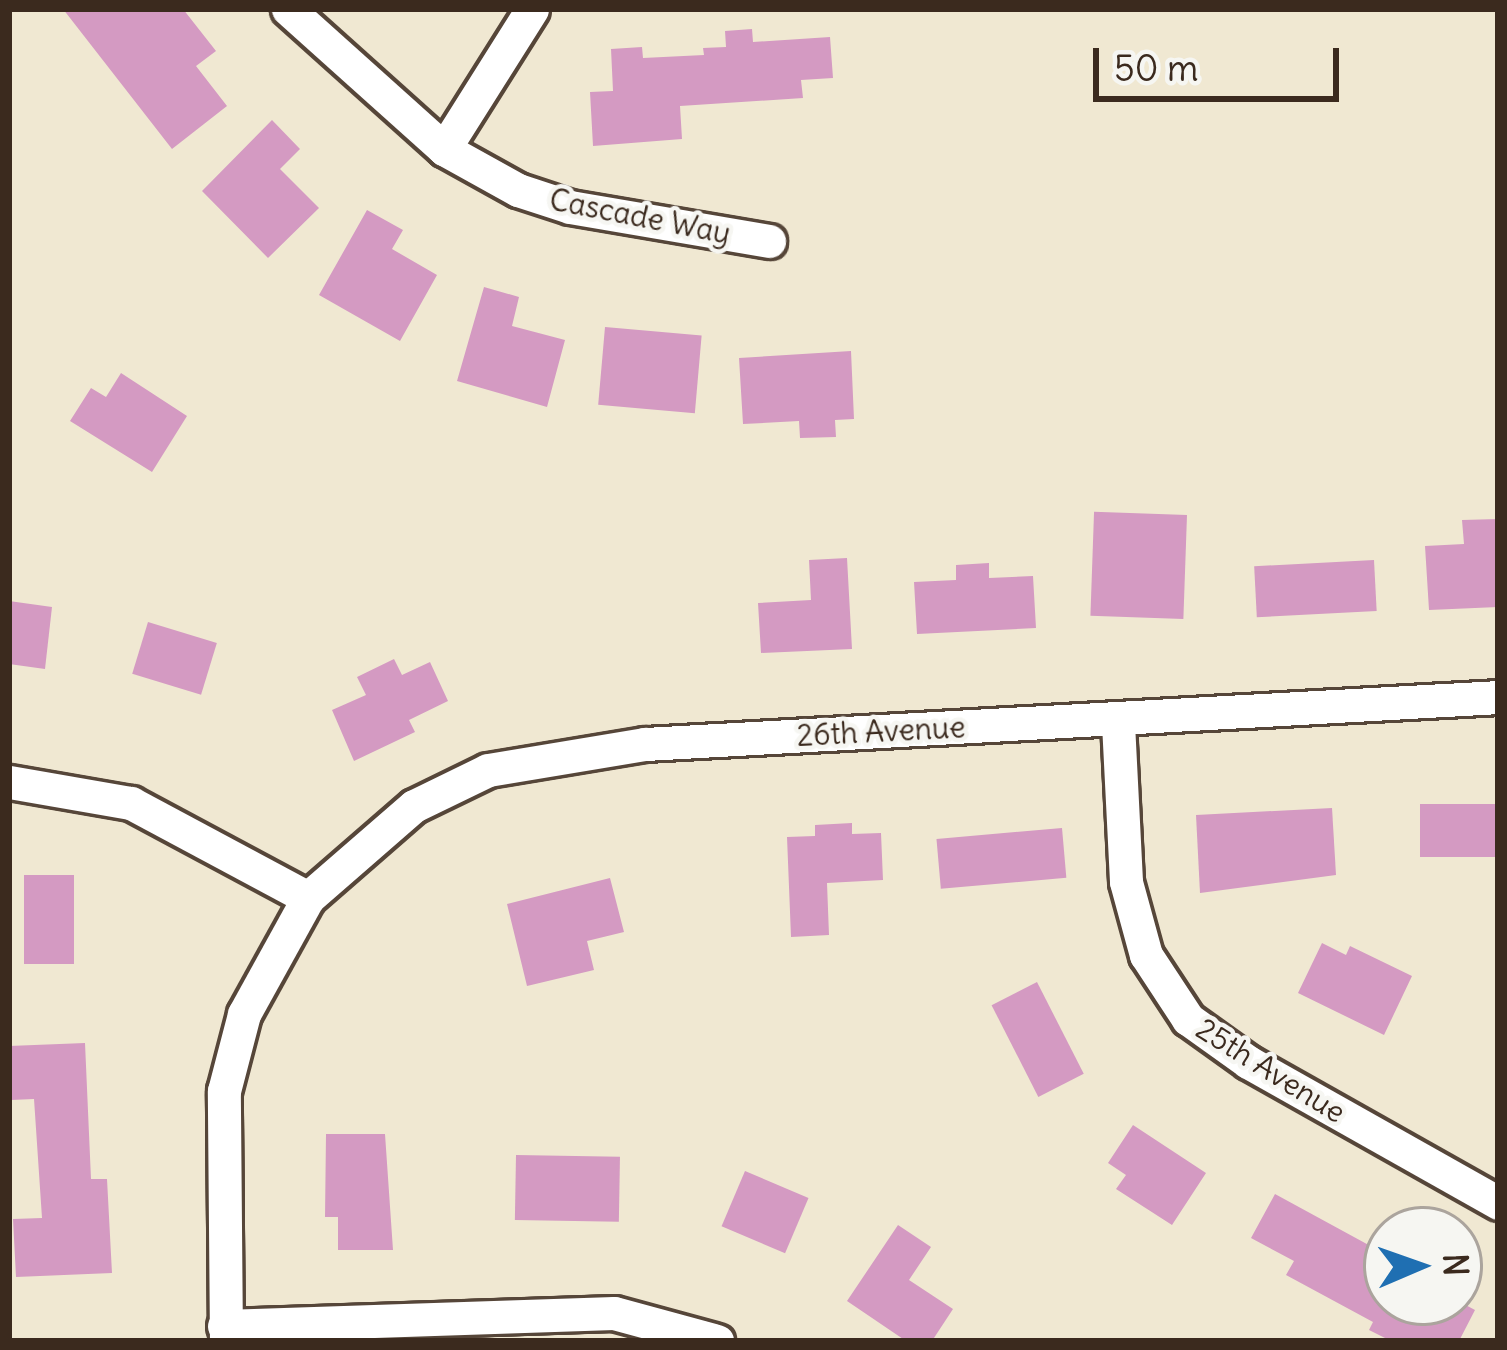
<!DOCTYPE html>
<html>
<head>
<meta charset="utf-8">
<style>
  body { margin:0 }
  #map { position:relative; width:1507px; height:1350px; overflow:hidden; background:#f0e8d2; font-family:Delius,sans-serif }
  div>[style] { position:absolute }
  .building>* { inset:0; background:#d49ac2; transform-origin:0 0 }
  .roads { filter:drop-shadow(3px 0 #564639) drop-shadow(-3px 0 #564639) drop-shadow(0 3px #564639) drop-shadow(0 -3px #564639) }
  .minor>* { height:33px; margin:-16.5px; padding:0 16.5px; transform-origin:16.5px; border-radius:16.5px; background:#fff }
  span { translate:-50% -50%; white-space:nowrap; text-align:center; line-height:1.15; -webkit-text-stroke:9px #f6f6f2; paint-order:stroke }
  .street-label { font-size:30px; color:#3b2a1e }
  .frame { position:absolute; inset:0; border:12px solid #3b2a1e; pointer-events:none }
  .north { position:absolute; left:1363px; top:1206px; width:120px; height:120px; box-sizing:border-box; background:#f6f6f2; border:3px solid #aba49d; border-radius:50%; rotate:88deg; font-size:33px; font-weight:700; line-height:48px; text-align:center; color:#3b2a1e }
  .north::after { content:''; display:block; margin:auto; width:42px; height:54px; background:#1f6fb2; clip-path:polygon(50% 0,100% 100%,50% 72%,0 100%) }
  .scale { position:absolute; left:1093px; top:48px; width:246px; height:54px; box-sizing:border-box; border:6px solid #3b2a1e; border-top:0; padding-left:15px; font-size:36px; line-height:42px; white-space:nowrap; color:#3b2a1e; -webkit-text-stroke:9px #f6f6f2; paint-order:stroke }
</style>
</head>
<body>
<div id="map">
  <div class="building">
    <i style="clip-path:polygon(63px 9px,183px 9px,216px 51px,196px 66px,227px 106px,172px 149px)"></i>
    <i style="clip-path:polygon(752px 29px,753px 42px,830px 37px,833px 78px,801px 80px,803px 98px,680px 106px,682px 139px,593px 146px,590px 92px,613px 91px,611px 49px,642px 47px,643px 58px,704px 55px,703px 48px,726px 47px,725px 31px)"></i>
    <i style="clip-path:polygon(272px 120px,300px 149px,280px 169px,319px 208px,268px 258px,202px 191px)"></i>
    <i style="clip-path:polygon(367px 210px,403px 230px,392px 249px,437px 275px,400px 341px,319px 295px)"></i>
    <i style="clip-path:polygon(484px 287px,519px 297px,512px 326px,565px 340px,547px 407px,457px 381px)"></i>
    <i style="left:605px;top:327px;width:97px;height:78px;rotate:5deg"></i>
    <i style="clip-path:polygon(851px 351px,854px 419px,835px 420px,836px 437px,800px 438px,799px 421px,743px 424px,739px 358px)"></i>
    <i style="clip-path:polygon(121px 373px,187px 416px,152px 472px,70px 421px,91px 388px,106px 397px)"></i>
    <i style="left:1187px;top:515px;width:104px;height:93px;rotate:92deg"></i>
    <i style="clip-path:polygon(1498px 519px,1498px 607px,1429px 610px,1425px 546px,1464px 544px,1462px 520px)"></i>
    <i style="clip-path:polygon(847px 558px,852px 649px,761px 653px,758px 603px,811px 600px,809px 560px)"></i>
    <i style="left:1374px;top:560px;width:51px;height:120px;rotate:87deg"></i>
    <i style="clip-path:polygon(989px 563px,989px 578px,1033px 576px,1036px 628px,917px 634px,914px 582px,956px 580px,956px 565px)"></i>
    <i style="clip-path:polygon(9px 601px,52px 607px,45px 669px,9px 664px)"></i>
    <i style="left:148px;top:622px;width:72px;height:54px;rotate:17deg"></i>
    <i style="clip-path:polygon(394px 659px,402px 675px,430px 662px,448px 701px,409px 720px,415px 732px,354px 761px,332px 710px,366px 695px,357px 677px)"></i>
    <i style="left:1498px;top:804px;width:53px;height:78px;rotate:90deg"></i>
    <i style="clip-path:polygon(1332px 808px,1336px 875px,1200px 893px,1196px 815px)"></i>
    <i style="clip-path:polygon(852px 823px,852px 834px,881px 833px,883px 880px,827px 883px,829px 935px,791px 937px,787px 837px,815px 836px,815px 825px)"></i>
    <i style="left:1062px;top:828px;width:50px;height:126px;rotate:85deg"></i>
    <i style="left:74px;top:875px;width:89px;height:50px;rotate:90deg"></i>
    <i style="clip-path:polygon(610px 878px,624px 932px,587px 941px,594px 970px,527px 986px,507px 904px)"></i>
    <i style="clip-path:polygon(1322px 943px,1346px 955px,1350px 946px,1412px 976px,1384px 1035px,1298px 993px)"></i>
    <i style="left:1037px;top:982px;width:103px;height:51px;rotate:63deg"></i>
    <i style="clip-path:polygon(85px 1043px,91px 1179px,107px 1179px,112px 1273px,16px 1277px,13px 1219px,42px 1218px,34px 1099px,11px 1100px,9px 1046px)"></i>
    <i style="clip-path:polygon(1133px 1125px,1206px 1173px,1172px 1225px,1116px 1189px,1126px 1175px,1108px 1163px)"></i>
    <i style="clip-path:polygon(326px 1134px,385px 1134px,393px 1250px,338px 1250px,338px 1217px,325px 1217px)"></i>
    <i style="left:516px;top:1155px;width:104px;height:65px;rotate:1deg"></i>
    <i style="left:745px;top:1171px;width:69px;height:60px;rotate:23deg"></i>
    <i style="clip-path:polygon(1275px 1194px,1387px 1255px,1387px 1302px,1460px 1302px,1475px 1310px,1459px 1341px,1391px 1341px,1369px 1330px,1373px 1322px,1286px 1275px,1294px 1261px,1251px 1238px)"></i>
    <i style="clip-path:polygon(898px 1225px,931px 1247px,909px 1280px,953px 1309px,932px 1341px,906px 1341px,847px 1301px)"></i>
  </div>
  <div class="roads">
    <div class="minor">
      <i style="left:288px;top:9px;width:210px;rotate:41.9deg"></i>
      <i style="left:444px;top:149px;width:85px;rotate:29deg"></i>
      <i style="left:518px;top:190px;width:55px;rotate:18.1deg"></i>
      <i style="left:570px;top:207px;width:202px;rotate:9.7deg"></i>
      <i style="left:444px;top:149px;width:165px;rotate:-57.8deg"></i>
      <i style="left:1118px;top:723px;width:159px;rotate:87.1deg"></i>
      <i style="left:1126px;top:882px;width:76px;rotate:74.7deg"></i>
      <i style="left:1146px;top:955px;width:77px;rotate:56.7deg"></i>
      <i style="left:1188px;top:1019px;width:74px;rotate:35.6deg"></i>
      <i style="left:1248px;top:1062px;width:287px;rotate:29.4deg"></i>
      <i style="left:9px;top:782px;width:124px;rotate:9.8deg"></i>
      <i style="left:131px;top:803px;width:201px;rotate:28.2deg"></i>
      <i style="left:224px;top:1326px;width:390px;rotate:-1.9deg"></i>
      <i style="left:614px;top:1313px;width:107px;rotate:15.2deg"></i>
      <i style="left:226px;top:1341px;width:250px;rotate:-90.5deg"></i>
      <i style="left:224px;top:1091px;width:80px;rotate:-75.4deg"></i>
      <i style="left:244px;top:1014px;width:132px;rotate:-61.1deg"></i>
      <i style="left:308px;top:898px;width:140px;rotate:-41deg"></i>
      <i style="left:414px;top:806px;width:82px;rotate:-25.9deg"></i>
      <i style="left:488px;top:770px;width:159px;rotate:-9.4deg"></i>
      <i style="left:645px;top:744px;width:854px;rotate:-3.15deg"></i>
    </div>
  </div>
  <div class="street-label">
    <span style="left:640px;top:216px;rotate:11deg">Cascade Way</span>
    <span style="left:881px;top:731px;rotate:-3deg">26th Avenue</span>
    <span style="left:1271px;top:1070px;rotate:32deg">25th Avenue</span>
  </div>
  <div class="frame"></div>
  <div class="north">N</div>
  <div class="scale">50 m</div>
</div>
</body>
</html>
